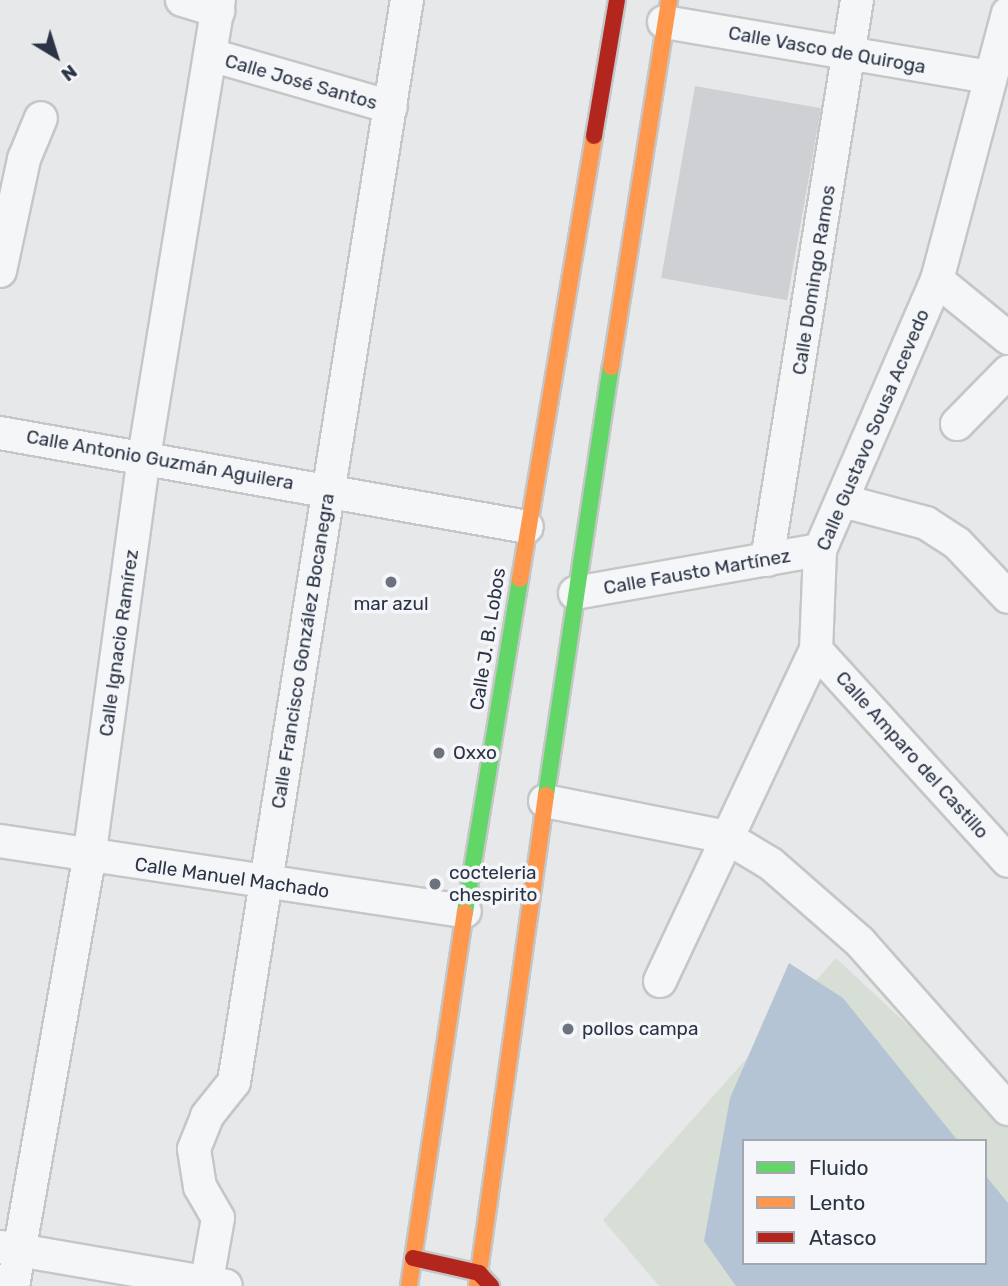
<!DOCTYPE html>
<html>
<head>
<meta charset="utf-8">
<style>
  body { margin:0 }
  #map { position:relative; width:1008px; height:1286px; overflow:hidden; background:#e6e8ea; font-family:Rubik,sans-serif }
  div>[style] { position:absolute }
  .green>* { inset:0; background:#d6ded6 }
  .water>* { inset:0; background:#b4c4d5 }
  .building>* { inset:0; background:#ced0d3; transform-origin:0 0 }
  .roads { filter:drop-shadow(2px 0 #c4c6c8) drop-shadow(-2px 0 #c4c6c8) drop-shadow(0 2px #c4c6c8) drop-shadow(0 -2px #c4c6c8) }
  .street>* { height:32px; margin:-16px; padding:0 16px; transform-origin:16px; border-radius:16px; background:#f5f6f7 }
  .fast>* { height:16px; margin:-8px; padding:0 8px; transform-origin:8px; border-radius:8px; background:#63d668 }
  .slow>* { height:16px; margin:-8px; padding:0 8px; transform-origin:8px; border-radius:8px; background:#ff974d }
  .jam>* { height:16px; margin:-8px; padding:0 8px; transform-origin:8px; border-radius:8px; background:#b3261e }
  .dots>* { width:19px; height:19px; translate:-50% -50%; box-sizing:border-box; border:4px solid #f4f6f9; border-radius:50% }
  span { translate:-50% -50%; white-space:nowrap; text-align:center; line-height:1.15; -webkit-text-stroke:7px #f4f6f9; paint-order:stroke }
  .street-label { font-size:19px; color:#2b3445 }
  .poi-label { font-size:19px; color:#2b3445 }
  .left { translate:0 -50%; text-align:left }
  .legend { position:absolute; left:742px; top:1139px; width:245px; height:126px; box-sizing:border-box; background:#f4f6f9; border:2px solid #a4a8b1; margin:0; padding:9px 12px; list-style:none; font-size:21px; color:#2b3445 }
  .legend li { display:flex; align-items:center; gap:14px; height:35px }
  .legend b { width:35px; border:2px solid #a4a8b1 }
  .north { position:absolute; left:21px; top:21px; width:70px; height:70px; -webkit-text-stroke:5px #f4f6f9; paint-order:stroke; rotate:142deg; font-size:19px; font-weight:700; line-height:28px; text-align:center; color:#2b3445 }
  .north::after { content:''; display:block; margin:auto; width:24px; height:32px; background:#2b3445; clip-path:polygon(50% 0,100% 100%,50% 72%,0 100%) }
</style>
</head>
<body>
<div id="map">
  <div class="green">
    <i style="clip-path:polygon(evenodd,836px 958px,1008px 1119px,1008px 1286px,659px 1286px,603px 1220px,836px 958px,744px 1141px,985px 1141px,985px 1263px,744px 1263px,744px 1141px)"></i>
  </div>
  <div class="water">
    <i style="clip-path:polygon(789px 963px,843px 998px,958px 1141px,744px 1141px,744px 1263px,985px 1263px,985px 1175px,1008px 1203px,1008px 1286px,736px 1286px,704px 1241px,730px 1098px)"></i>
  </div>
  <div class="building">
    <i style="left:695px;top:86px;width:128px;height:195px;rotate:10deg"></i>
  </div>
  <div class="roads">
    <div class="street">
      <i style="left:182px;top:0;width:38px;rotate:17deg"></i>
      <i style="left:664px;top:22px;width:331px;rotate:9.6deg"></i>
      <i style="left:211px;top:55px;width:187px;rotate:16.1deg"></i>
      <i style="left:0;top:271px;width:115px;rotate:-77.9deg"></i>
      <i style="left:24px;top:159px;width:44px;rotate:-67.5deg"></i>
      <i style="left:937px;top:280px;width:92px;rotate:39.2deg"></i>
      <i style="left:957px;top:424px;width:73px;rotate:-45.6deg"></i>
      <i style="left:0;top:433px;width:535px;rotate:10.11deg"></i>
      <i style="left:843px;top:501px;width:86px;rotate:14.8deg"></i>
      <i style="left:926px;top:523px;width:37px;rotate:33deg"></i>
      <i style="left:957px;top:543px;width:74px;rotate:46.6deg"></i>
      <i style="left:767px;top:560px;width:567px;rotate:-80.87deg"></i>
      <i style="left:575px;top:593px;width:249px;rotate:-10deg"></i>
      <i style="left:816px;top:650px;width:285px;rotate:47.7deg"></i>
      <i style="left:545px;top:801px;width:185px;rotate:11.2deg"></i>
      <i style="left:726px;top:837px;width:52px;rotate:31deg"></i>
      <i style="left:771px;top:864px;width:118px;rotate:41.2deg"></i>
      <i style="left:860px;top:942px;width:223px;rotate:48.5deg"></i>
      <i style="left:0;top:841px;width:470px;rotate:8.6deg"></i>
      <i style="left:660px;top:981px;width:366px;rotate:-64.8deg"></i>
      <i style="left:816px;top:650px;width:100px;rotate:-87.7deg"></i>
      <i style="left:820px;top:550px;width:294px;rotate:-66.6deg"></i>
      <i style="left:937px;top:280px;width:276px;rotate:-75.1deg"></i>
      <i style="left:1px;top:1247px;width:228px;rotate:9.8deg"></i>
      <i style="left:13px;top:1286px;width:435px;rotate:-79.9deg"></i>
      <i style="left:89px;top:858px;width:405px;rotate:-82.2deg"></i>
      <i style="left:144px;top:457px;width:463px;rotate:-80.7deg"></i>
      <i style="left:206px;top:1286px;width:69px;rotate:-80deg"></i>
      <i style="left:218px;top:1218px;width:36px;rotate:-120deg"></i>
      <i style="left:200px;top:1187px;width:38px;rotate:-99deg"></i>
      <i style="left:194px;top:1149px;width:35px;rotate:-68deg"></i>
      <i style="left:207px;top:1116px;width:43px;rotate:-51.5deg"></i>
      <i style="left:234px;top:1082px;width:1096px;rotate:-80.92deg"></i>
    </div>
    <div class="fast">
      <i style="left:546px;top:795px;width:433px;rotate:-81.4deg"></i>
      <i style="left:465px;top:912px;width:338px;rotate:-80.6deg"></i>
    </div>
    <div class="slow">
      <i style="left:611px;top:367px;width:372px;rotate:-81deg"></i>
      <i style="left:520px;top:579px;width:449px;rotate:-80.5deg"></i>
      <i style="left:409px;top:1286px;width:378px;rotate:-81.5deg"></i>
      <i style="left:477px;top:1286px;width:496px;rotate:-82deg"></i>
    </div>
    <div class="jam">
      <i style="left:594px;top:136px;width:138px;rotate:-80.4deg"></i>
      <i style="left:413px;top:1258px;width:68px;rotate:12.8deg"></i>
      <i style="left:479px;top:1273px;width:18px;rotate:47deg"></i>
    </div>
  </div>
  <div class="dots">
    <i style="left:391px;top:582px;background:#6c737f"></i>
    <i style="left:439px;top:753px;background:#6c737f"></i>
    <i style="left:435px;top:884px;background:#6c737f"></i>
    <i style="left:568px;top:1029px;background:#6c737f"></i>
  </div>
  <div class="street-label">
    <span style="left:827px;top:50px;rotate:10deg">Calle Vasco de Quiroga</span>
    <span style="left:301px;top:82px;rotate:16deg">Calle José Santos</span>
    <span style="left:814px;top:280px;rotate:-81deg">Calle Domingo Ramos</span>
    <span style="left:873px;top:430px;rotate:-67deg">Calle Gustavo Sousa Acevedo</span>
    <span style="left:160px;top:460px;rotate:10deg">Calle Antonio Guzmán Aguilera</span>
    <span style="left:697px;top:572px;rotate:-10deg">Calle Fausto Martínez</span>
    <span style="left:488px;top:639px;rotate:-81deg">Calle J. B. Lobos</span>
    <span style="left:119px;top:643px;rotate:-82deg">Calle Ignacio Ramírez</span>
    <span style="left:303px;top:651px;rotate:-81deg">Calle Francisco González Bocanegra</span>
    <span style="left:912px;top:755px;rotate:48deg">Calle Amparo del Castillo</span>
    <span style="left:232px;top:878px;rotate:8deg">Calle Manuel Machado</span>
  </div>
  <div class="poi-label">
    <span style="left:391px;top:604px">mar azul</span>
    <span class="left" style="left:453px;top:753px">Oxxo</span>
    <span class="left" style="left:449px;top:884px">cocteleria<br>chespirito</span>
    <span class="left" style="left:582px;top:1029px">pollos campa</span>
  </div>
  <ul class="legend">
  <li><b style="height:9px;background:#63d668"></b>Fluido</li>
  <li><b style="height:9px;background:#ff974d"></b>Lento</li>
  <li><b style="height:9px;background:#b3261e"></b>Atasco</li>
  </ul>
  <div class="north">N</div>
</div>
</body>
</html>
